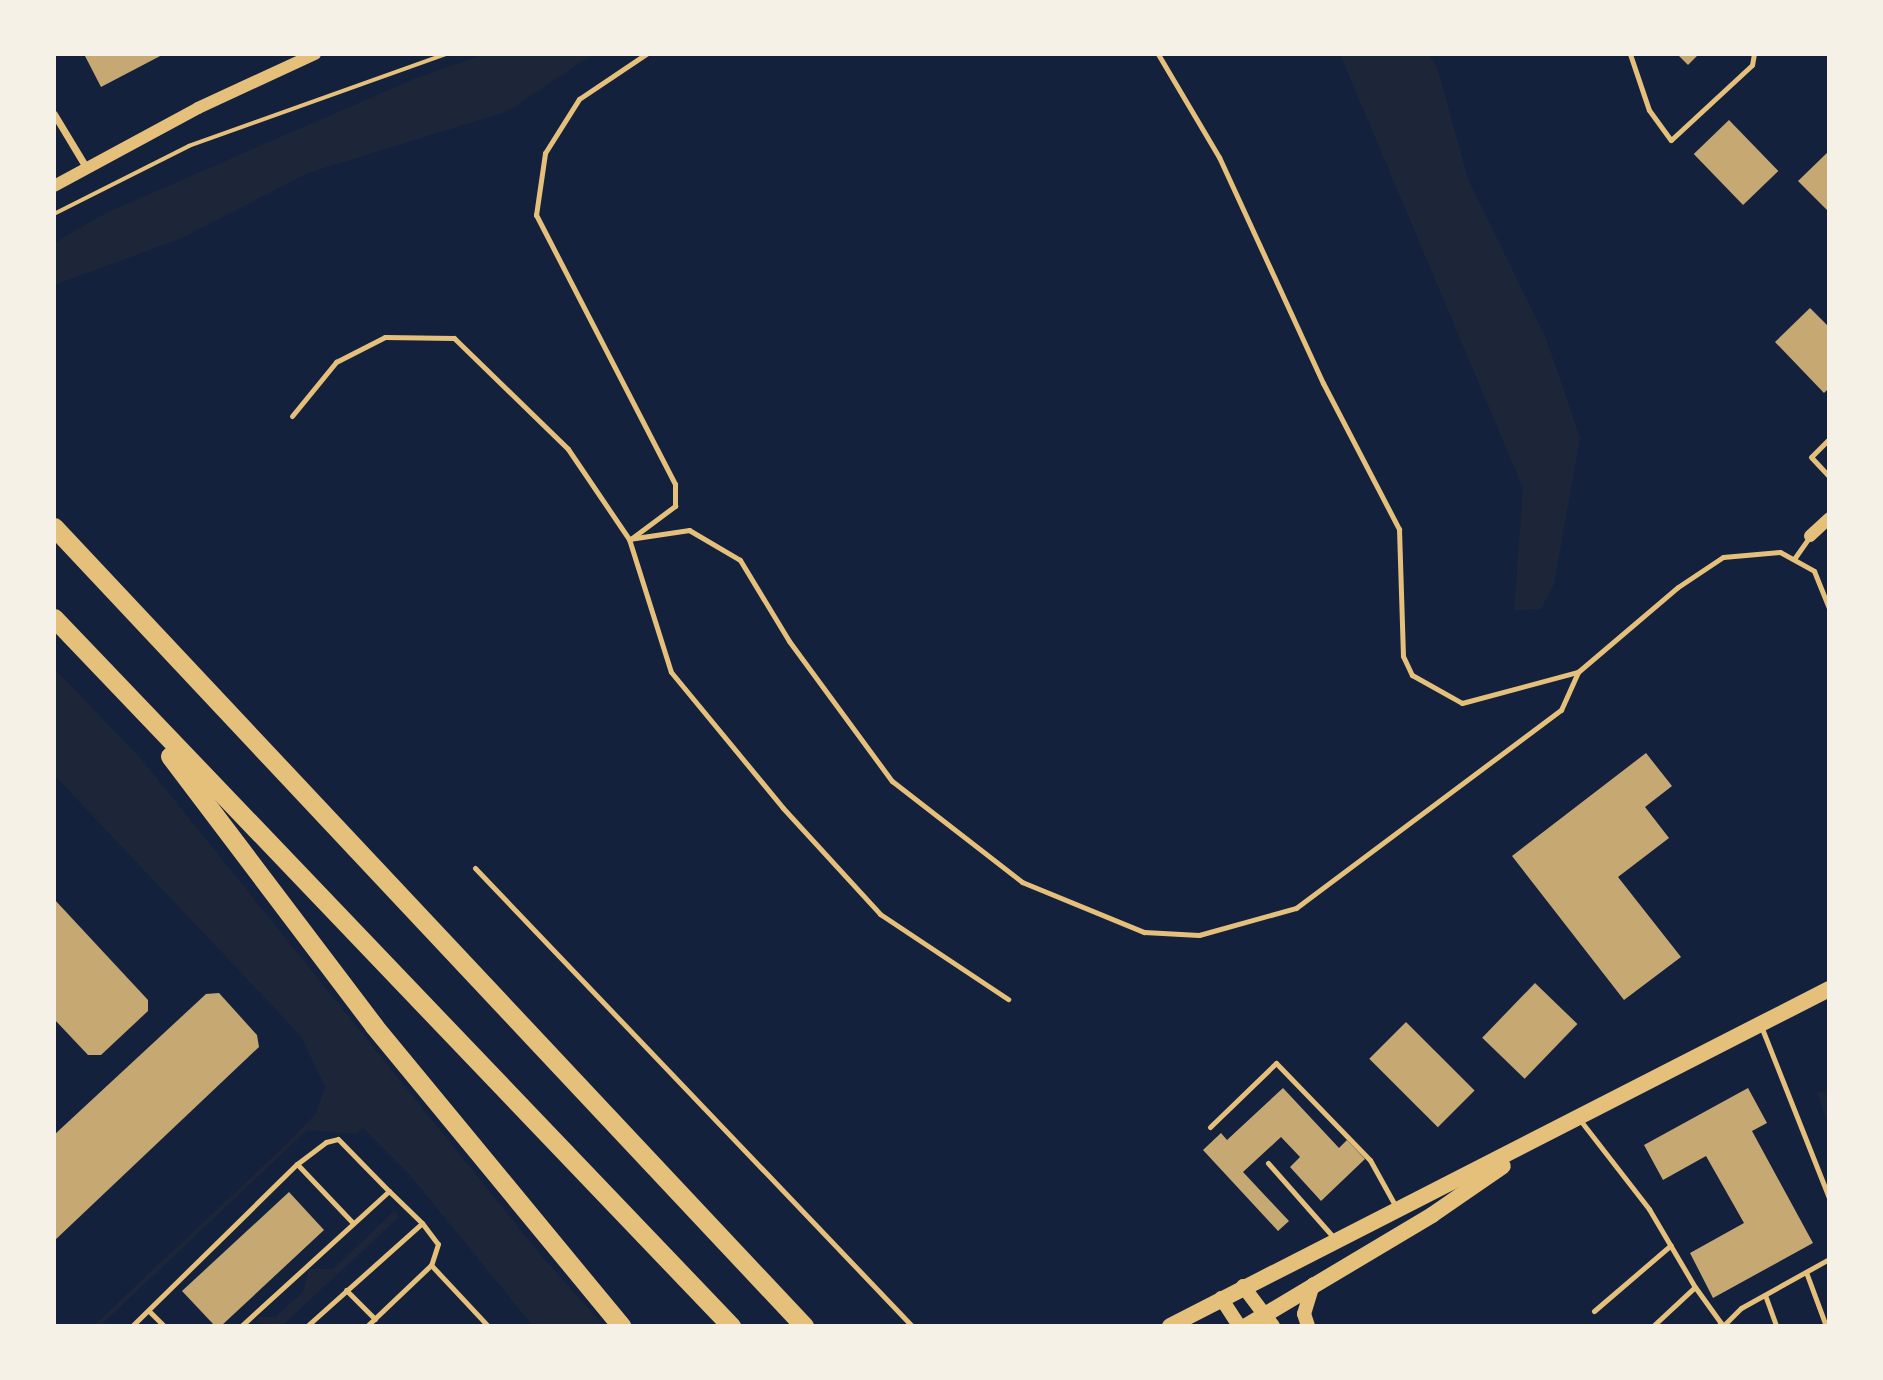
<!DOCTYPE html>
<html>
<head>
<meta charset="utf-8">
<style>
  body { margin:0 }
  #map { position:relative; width:1883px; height:1380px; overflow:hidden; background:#14213d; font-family:Lato,sans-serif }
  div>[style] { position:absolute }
  .green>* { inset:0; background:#1d2539 }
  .building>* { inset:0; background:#c6a872; transform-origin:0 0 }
  .path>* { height:3.5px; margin:-1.75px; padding:0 1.75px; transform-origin:1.75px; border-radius:1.75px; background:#e5c07b }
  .service>* { height:5px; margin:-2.5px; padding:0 2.5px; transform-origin:2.5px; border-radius:2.5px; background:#e5c07b }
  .minor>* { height:7px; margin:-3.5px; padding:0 3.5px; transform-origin:3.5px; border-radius:3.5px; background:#e5c07b }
  .tertiary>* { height:12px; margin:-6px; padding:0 6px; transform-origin:6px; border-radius:6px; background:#e5c07b }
  .secondary>* { height:14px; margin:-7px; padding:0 7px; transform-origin:7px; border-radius:7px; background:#e5c07b }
  .primary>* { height:16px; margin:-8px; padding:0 8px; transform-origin:8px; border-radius:8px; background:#e5c07b }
  .motorway>* { height:19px; margin:-9.5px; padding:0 9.5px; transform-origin:9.5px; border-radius:9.5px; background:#e5c07b }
  span { translate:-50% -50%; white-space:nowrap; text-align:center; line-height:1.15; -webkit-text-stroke:5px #f6f1e7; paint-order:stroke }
  .frame { position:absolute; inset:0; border:56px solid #f6f1e7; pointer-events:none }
</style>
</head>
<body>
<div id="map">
  <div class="green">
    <i style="clip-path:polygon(485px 54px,593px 54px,508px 111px,308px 173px,182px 238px,54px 285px,54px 243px,108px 212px,414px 79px)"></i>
    <i style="clip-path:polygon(1340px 54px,1429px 54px,1437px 67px,1468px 179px,1547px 341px,1580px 438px,1554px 584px,1541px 609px,1514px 610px,1523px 488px)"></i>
    <i style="clip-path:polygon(54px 668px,142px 760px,539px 1253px,604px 1326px,533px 1326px,410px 1175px,363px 1128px,357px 1134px,307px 1130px,100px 1326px,93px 1326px,291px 1140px,316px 1113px,325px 1087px,301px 1036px,54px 775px)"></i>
    <i style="clip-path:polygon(1817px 1092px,1829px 1093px,1829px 1127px)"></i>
    <i style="clip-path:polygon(395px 1210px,399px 1217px,282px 1326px,255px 1322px,259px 1317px,275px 1317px,303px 1292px,309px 1269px,333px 1269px)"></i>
  </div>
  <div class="building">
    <i style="clip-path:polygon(84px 54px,164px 54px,101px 87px)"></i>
    <i style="clip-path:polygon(1677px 54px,1699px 54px,1688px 65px)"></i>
    <i style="left:1729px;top:120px;width:71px;height:49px;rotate:46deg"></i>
    <i style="clip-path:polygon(1829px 151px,1829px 212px,1798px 181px)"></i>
    <i style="clip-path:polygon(1810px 308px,1829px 327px,1829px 388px,1824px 393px,1775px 342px)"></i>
    <i style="clip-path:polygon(1646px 753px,1672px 786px,1645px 807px,1669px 838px,1618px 877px,1681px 957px,1624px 1000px,1512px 856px)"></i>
    <i style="clip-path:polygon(54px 899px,148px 1000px,148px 1011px,101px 1055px,88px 1055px,54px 1019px)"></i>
    <i style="left:1535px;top:983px;width:59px;height:76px;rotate:44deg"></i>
    <i style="clip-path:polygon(219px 993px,257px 1035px,259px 1047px,54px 1241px,54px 1135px,206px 994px)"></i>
    <i style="left:1406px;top:1022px;width:97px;height:52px;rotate:45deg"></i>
    <i style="clip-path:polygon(1283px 1088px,1339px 1148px,1347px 1140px,1365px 1159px,1321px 1201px,1290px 1167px,1300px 1157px,1281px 1137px,1243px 1172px,1289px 1221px,1278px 1231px,1203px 1150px,1221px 1133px,1227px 1140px)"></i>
    <i style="clip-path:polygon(1748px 1088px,1767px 1123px,1752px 1131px,1813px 1243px,1713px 1298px,1690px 1253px,1744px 1223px,1706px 1156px,1663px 1180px,1644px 1145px)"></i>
    <i style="clip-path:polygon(289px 1192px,324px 1230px,221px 1326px,215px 1326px,182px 1291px)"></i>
  </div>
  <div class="path">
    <i style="left:54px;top:214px;width:151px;rotate:-26.7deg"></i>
    <i style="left:189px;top:146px;width:273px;rotate:-19.7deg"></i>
  </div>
  <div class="service">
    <i style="left:1158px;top:54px;width:120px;rotate:59.4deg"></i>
    <i style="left:1219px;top:157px;width:249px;rotate:65.3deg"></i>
    <i style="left:1323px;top:383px;width:165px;rotate:62.5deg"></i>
    <i style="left:1399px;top:529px;width:127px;rotate:88.2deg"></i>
    <i style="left:1403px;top:656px;width:21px;rotate:65deg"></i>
    <i style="left:1412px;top:675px;width:57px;rotate:29.2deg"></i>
    <i style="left:1462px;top:703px;width:120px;rotate:-15deg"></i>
    <i style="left:1630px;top:54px;width:59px;rotate:71.3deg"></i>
    <i style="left:1649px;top:110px;width:37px;rotate:54deg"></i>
    <i style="left:1671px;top:140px;width:110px;rotate:-42.8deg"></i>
    <i style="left:1752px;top:65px;width:11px;rotate:-80deg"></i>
    <i style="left:292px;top:416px;width:70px;rotate:-50.8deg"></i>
    <i style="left:336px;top:362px;width:55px;rotate:-27deg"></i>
    <i style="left:385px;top:337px;width:69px;rotate:0.8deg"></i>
    <i style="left:454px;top:338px;width:159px;rotate:44.2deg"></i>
    <i style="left:568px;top:449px;width:109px;rotate:55.9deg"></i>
    <i style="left:629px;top:539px;width:139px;rotate:72.5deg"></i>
    <i style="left:671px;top:672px;width:176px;rotate:50.5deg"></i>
    <i style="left:783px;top:808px;width:144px;rotate:47.5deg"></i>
    <i style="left:880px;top:914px;width:154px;rotate:33.6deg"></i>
    <i style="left:1829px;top:439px;width:25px;rotate:135deg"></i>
    <i style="left:1811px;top:457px;width:26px;rotate:47deg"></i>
    <i style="left:632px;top:538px;width:54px;rotate:-36.7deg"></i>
    <i style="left:675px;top:506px;width:22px;rotate:-90deg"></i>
    <i style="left:675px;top:484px;width:303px;rotate:-117.3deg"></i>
    <i style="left:536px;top:215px;width:63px;rotate:-81.7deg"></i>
    <i style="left:545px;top:153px;width:64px;rotate:-57.8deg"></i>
    <i style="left:579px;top:99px;width:81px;rotate:-33.9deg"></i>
    <i style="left:629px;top:539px;width:61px;rotate:-8.5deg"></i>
    <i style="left:689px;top:530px;width:59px;rotate:30.5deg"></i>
    <i style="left:740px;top:560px;width:95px;rotate:58.8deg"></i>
    <i style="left:789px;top:641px;width:174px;rotate:53.7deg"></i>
    <i style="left:892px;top:781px;width:165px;rotate:37.8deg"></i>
    <i style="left:1022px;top:882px;width:132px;rotate:22.3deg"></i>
    <i style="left:1144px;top:932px;width:55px;rotate:3.1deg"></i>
    <i style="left:1199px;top:935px;width:101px;rotate:-15.6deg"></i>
    <i style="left:1296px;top:908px;width:331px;rotate:-36.8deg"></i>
    <i style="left:1561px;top:710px;width:42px;rotate:-65.9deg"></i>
    <i style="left:1578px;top:672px;width:131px;rotate:-40.4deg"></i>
    <i style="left:1678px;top:587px;width:54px;rotate:-33.7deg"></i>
    <i style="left:1723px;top:557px;width:57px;rotate:-5deg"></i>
    <i style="left:1780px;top:552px;width:39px;rotate:29deg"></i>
    <i style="left:1814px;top:571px;width:40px;rotate:68deg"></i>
    <i style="left:1794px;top:559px;width:28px;rotate:-55deg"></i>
    <i style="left:475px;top:868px;width:633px;rotate:46.34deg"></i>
    <i style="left:1761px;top:1026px;width:185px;rotate:68.4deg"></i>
    <i style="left:1580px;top:1120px;width:113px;rotate:52.2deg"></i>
    <i style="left:1649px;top:1209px;width:91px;rotate:59.5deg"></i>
    <i style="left:1210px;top:1127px;width:92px;rotate:-44.1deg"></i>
    <i style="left:1276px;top:1063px;width:135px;rotate:45.9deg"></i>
    <i style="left:1370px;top:1160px;width:54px;rotate:61deg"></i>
    <i style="left:1268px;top:1163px;width:103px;rotate:48.6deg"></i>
    <i style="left:297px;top:1164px;width:81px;rotate:46.5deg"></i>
    <i style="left:422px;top:1223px;width:26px;rotate:53deg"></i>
    <i style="left:438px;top:1244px;width:22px;rotate:108deg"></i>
    <i style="left:1806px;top:1272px;width:58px;rotate:69.7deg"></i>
    <i style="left:346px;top:1290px;width:41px;rotate:45deg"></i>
    <i style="left:1765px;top:1295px;width:33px;rotate:70deg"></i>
    <i style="left:149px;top:1311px;width:21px;rotate:45deg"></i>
    <i style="left:1594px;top:1311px;width:101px;rotate:-40.6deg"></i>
    <i style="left:132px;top:1326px;width:231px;rotate:-44.5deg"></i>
    <i style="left:297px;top:1164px;width:36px;rotate:-37deg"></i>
    <i style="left:326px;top:1142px;width:12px;rotate:-14deg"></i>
    <i style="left:338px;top:1139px;width:73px;rotate:45.6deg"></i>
    <i style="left:389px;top:1191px;width:200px;rotate:137.6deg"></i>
    <i style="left:307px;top:1326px;width:154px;rotate:-41.8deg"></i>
    <i style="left:422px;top:1223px;width:46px;rotate:-135.9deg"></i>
    <i style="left:367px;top:1326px;width:88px;rotate:-43.6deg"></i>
    <i style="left:431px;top:1265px;width:83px;rotate:46.9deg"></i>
    <i style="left:1653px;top:1326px;width:57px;rotate:-42.9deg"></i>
    <i style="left:1695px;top:1287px;width:44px;rotate:54.2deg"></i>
    <i style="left:1721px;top:1323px;width:4px;rotate:135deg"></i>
    <i style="left:1723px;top:1326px;width:25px;rotate:-45deg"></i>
    <i style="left:1741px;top:1308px;width:101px;rotate:-29.1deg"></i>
  </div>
  <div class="minor">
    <i style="left:54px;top:114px;width:62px;rotate:58.9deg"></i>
  </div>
  <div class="tertiary">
    <i style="left:54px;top:186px;width:164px;rotate:-28.4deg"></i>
    <i style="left:198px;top:108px;width:129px;rotate:-24.8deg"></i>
    <i style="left:1810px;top:536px;width:26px;rotate:-43deg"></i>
  </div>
  <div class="secondary">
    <i style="left:1243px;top:1286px;width:50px;rotate:53.1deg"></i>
    <i style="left:1221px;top:1298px;width:33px;rotate:57deg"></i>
    <i style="left:1308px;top:1326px;width:13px;rotate:-108deg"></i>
    <i style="left:1304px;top:1314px;width:31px;rotate:-73deg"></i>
  </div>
  <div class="primary">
    <i style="left:1170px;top:1326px;width:740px;rotate:-27.08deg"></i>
    <i style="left:1246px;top:1326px;width:217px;rotate:-30.8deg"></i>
    <i style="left:1432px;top:1215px;width:86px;rotate:-34.6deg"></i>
  </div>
  <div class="motorway">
    <i style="left:54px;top:527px;width:1096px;rotate:46.81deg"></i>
    <i style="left:54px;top:618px;width:980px;rotate:46.28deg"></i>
    <i style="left:170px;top:756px;width:338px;rotate:52.9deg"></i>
    <i style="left:374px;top:1026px;width:389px;rotate:50.5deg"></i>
  </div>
  <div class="frame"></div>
</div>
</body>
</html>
